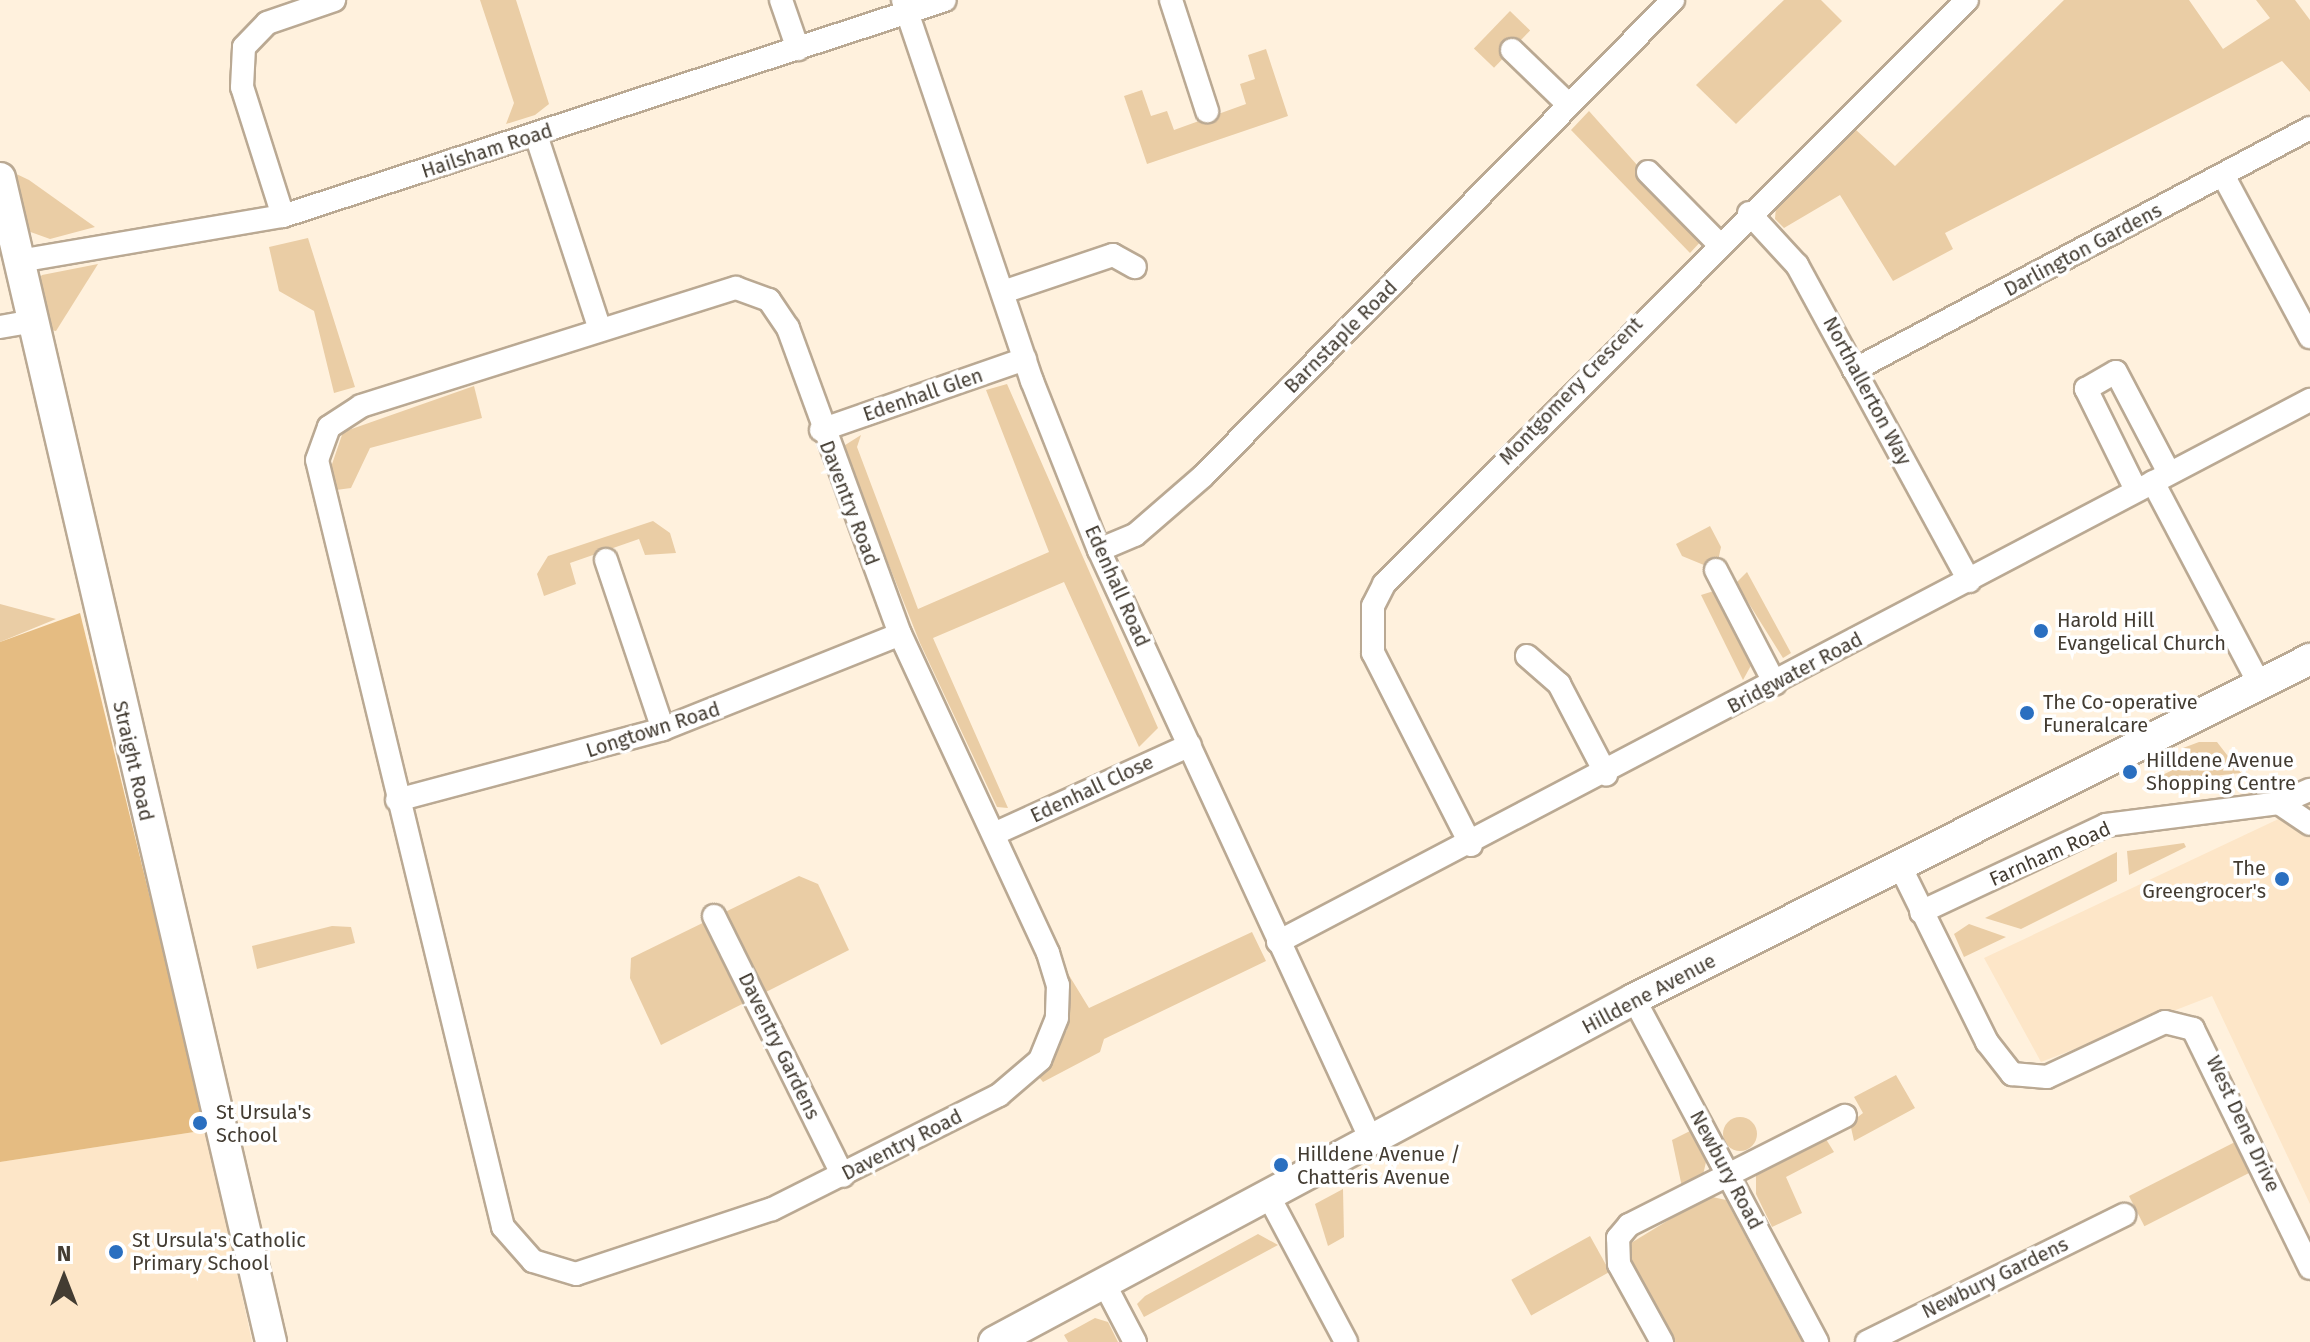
<!DOCTYPE html>
<html>
<head>
<meta charset="utf-8">
<style>
  body { margin:0 }
  #map { position:relative; width:2310px; height:1342px; overflow:hidden; background:#fff1dd; font-family:"Fira Sans",sans-serif }
  div>[style] { position:absolute }
  .built>* { inset:0; background:#fde6c8 }
  .green>* { inset:0; background:#eacda5; transform-origin:0 0 }
  .round { border-radius:50% }
  .forest>* { inset:0; background:#e5bc82 }
  .roads { filter:drop-shadow(2px 0 #baa993) drop-shadow(-2px 0 #baa993) drop-shadow(0 2px #baa993) drop-shadow(0 -2px #baa993) }
  .street>* { height:22px; margin:-11px; padding:0 11px; transform-origin:11px; border-radius:11px; background:#fff }
  .secondary>* { height:30px; margin:-15px; padding:0 15px; transform-origin:15px; border-radius:15px; background:#fff }
  .dots>* { width:22px; height:22px; translate:-50% -50%; box-sizing:border-box; border:4px solid #fff; border-radius:50% }
  span { translate:-50% -50%; white-space:nowrap; text-align:center; line-height:1.15; -webkit-text-stroke:7px #fff; paint-order:stroke }
  .street-label { font-size:20px; color:#433c32 }
  .poi-label { font-size:20px; color:#433c32 }
  .left { translate:0 -50%; text-align:left }
  .right { translate:-100% -50%; text-align:right }
  .north { position:absolute; left:24px; top:1238px; width:80px; height:80px; -webkit-text-stroke:6px #fff; paint-order:stroke; rotate:0deg; font-size:22px; font-weight:700; line-height:32px; text-align:center; color:#433c32 }
  .north::after { content:''; display:block; margin:auto; width:28px; height:36px; background:#433c32; clip-path:polygon(50% 0,100% 100%,50% 72%,0 100%) }
</style>
</head>
<body>
<div id="map">
  <div class="built">
    <i style="clip-path:polygon(2310px 804px,2310px 1204px,2212px 996px,2041px 1062px,1984px 958px)"></i>
    <i style="clip-path:polygon(207px 1130px,252px 1342px,0 1342px,0 1162px)"></i>
  </div>
  <div class="green">
    <i style="clip-path:polygon(480px 0,516px 0,549px 104px,535px 115px,506px 124px,514px 103px)"></i>
    <i style="clip-path:polygon(1784px 0,1821px 0,1842px 21px,1736px 124px,1696px 85px)"></i>
    <i style="clip-path:polygon(2064px 0,2189px 0,2223px 49px,2270px 18px,2256px 0,2295px 0,2310px 20px,2310px 92px,2282px 61px,1945px 233px,1953px 249px,1893px 281px,1840px 195px,1784px 228px,1775px 219px,1776px 206px,1855px 129px,1895px 166px)"></i>
    <i style="left:1510px;top:11px;width:28px;height:52px;rotate:44deg"></i>
    <i style="clip-path:polygon(1266px 49px,1288px 116px,1147px 164px,1124px 96px,1142px 90px,1151px 116px,1167px 111px,1174px 130px,1246px 104px,1240px 84px,1255px 79px,1248px 55px)"></i>
    <i style="clip-path:polygon(1589px 111px,1703px 239px,1690px 253px,1571px 130px)"></i>
    <i style="clip-path:polygon(8px 170px,29px 180px,95px 227px,50px 239px,25px 230px)"></i>
    <i style="clip-path:polygon(308px 238px,355px 387px,334px 393px,314px 311px,279px 291px,269px 247px)"></i>
    <i style="clip-path:polygon(98px 264px,56px 331px,44px 329px,36px 282px,42px 275px)"></i>
    <i style="clip-path:polygon(1007px 384px,1158px 728px,1139px 747px,1064px 582px,933px 638px,1008px 808px,997px 807px,920px 643px,842px 447px,861px 435px,857px 447px,918px 609px,1049px 552px,986px 390px)"></i>
    <i style="clip-path:polygon(474px 386px,482px 418px,370px 448px,351px 488px,336px 490px,330px 470px,343px 432px)"></i>
    <i style="clip-path:polygon(653px 521px,670px 533px,676px 553px,645px 555px,639px 539px,570px 563px,576px 584px,544px 596px,537px 574px,548px 556px)"></i>
    <i style="clip-path:polygon(1710px 526px,1721px 547px,1716px 570px,1682px 556px,1676px 544px)"></i>
    <i style="clip-path:polygon(1747px 572px,1791px 653px,1783px 658px,1736px 583px)"></i>
    <i style="clip-path:polygon(1717px 590px,1754px 660px,1743px 680px,1701px 595px)"></i>
    <i style="clip-path:polygon(0 604px,56px 619px,0 642px)"></i>
    <i style="clip-path:polygon(2199px 742px,2217px 742px,2241px 773px,2146px 783px,2189px 762px,2183px 748px)"></i>
    <i style="clip-path:polygon(2184px 843px,2186px 847px,2129px 875px,2127px 851px)"></i>
    <i style="clip-path:polygon(2117px 852px,2117px 881px,2021px 929px,1985px 918px)"></i>
    <i style="clip-path:polygon(799px 876px,818px 884px,849px 950px,661px 1045px,630px 978px,631px 958px)"></i>
    <i style="clip-path:polygon(1969px 924px,2006px 937px,1964px 957px,1954px 934px)"></i>
    <i style="clip-path:polygon(332px 926px,351px 927px,355px 943px,257px 969px,252px 946px)"></i>
    <i style="clip-path:polygon(1252px 932px,1266px 961px,1104px 1039px,1100px 1052px,1043px 1082px,1038px 1076px,1067px 1030px,1067px 972px,1089px 1008px)"></i>
    <i style="clip-path:polygon(1896px 1075px,1915px 1108px,1854px 1141px,1850px 1123px,1863px 1113px,1854px 1097px)"></i>
    <i class="round" style="left:1723px;top:1117px;width:34px;height:34px"></i>
    <i style="clip-path:polygon(1690px 1131px,1706px 1162px,1703px 1175px,1682px 1187px,1672px 1140px)"></i>
    <i style="clip-path:polygon(1824px 1136px,1834px 1152px,1786px 1177px,1802px 1213px,1772px 1227px,1756px 1194px,1756px 1172px)"></i>
    <i style="left:2235px;top:1142px;width:34px;height:119px;rotate:63deg"></i>
    <i style="clip-path:polygon(1343px 1189px,1344px 1237px,1328px 1246px,1315px 1204px)"></i>
    <i style="clip-path:polygon(1708px 1196px,1726px 1200px,1802px 1342px,1674px 1342px,1629px 1261px,1631px 1243px)"></i>
    <i style="clip-path:polygon(1258px 1234px,1278px 1245px,1144px 1317px,1137px 1304px,1145px 1296px)"></i>
    <i style="left:1590px;top:1236px;width:41px;height:90px;rotate:61deg"></i>
    <i style="clip-path:polygon(1095px 1318px,1108px 1322px,1118px 1342px,1068px 1342px,1064px 1335px)"></i>
  </div>
  <div class="forest">
    <i style="clip-path:polygon(80px 613px,207px 1130px,0 1162px,0 642px)"></i>
  </div>
  <div class="roads">
    <div class="street">
      <i style="left:781px;top:0;width:52px;rotate:70.9deg"></i>
      <i style="left:903px;top:0;width:402px;rotate:71.3deg"></i>
      <i style="left:1032px;top:381px;width:182px;rotate:68.4deg"></i>
      <i style="left:1099px;top:550px;width:652px;rotate:65.24deg"></i>
      <i style="left:1171px;top:0;width:117px;rotate:72deg"></i>
      <i style="left:1512px;top:50px;width:79px;rotate:44deg"></i>
      <i style="left:536px;top:135px;width:202px;rotate:71.8deg"></i>
      <i style="left:1648px;top:172px;width:100px;rotate:45.4deg"></i>
      <i style="left:2223px;top:175px;width:184px;rotate:61.8deg"></i>
      <i style="left:1749px;top:213px;width:71px;rotate:47.3deg"></i>
      <i style="left:1797px;top:265px;width:360px;rotate:61.4deg"></i>
      <i style="left:283px;top:216px;width:135px;rotate:-107.6deg"></i>
      <i style="left:242px;top:87px;width:40px;rotate:-87.1deg"></i>
      <i style="left:244px;top:47px;width:33px;rotate:-46deg"></i>
      <i style="left:267px;top:23px;width:71px;rotate:-18.9deg"></i>
      <i style="left:19px;top:261px;width:268px;rotate:-9.7deg"></i>
      <i style="left:283px;top:216px;width:696px;rotate:-18.07deg"></i>
      <i style="left:736px;top:288px;width:35px;rotate:20deg"></i>
      <i style="left:769px;top:300px;width:34px;rotate:56deg"></i>
      <i style="left:788px;top:328px;width:326px;rotate:69.9deg"></i>
      <i style="left:900px;top:634px;width:352px;rotate:65.1deg"></i>
      <i style="left:1048px;top:953px;width:34px;rotate:73deg"></i>
      <i style="left:1058px;top:985px;width:33px;rotate:92deg"></i>
      <i style="left:1057px;top:1018px;width:45px;rotate:112deg"></i>
      <i style="left:1040px;top:1060px;width:54px;rotate:139.5deg"></i>
      <i style="left:999px;top:1095px;width:254px;rotate:153.3deg"></i>
      <i style="left:772px;top:1209px;width:206px;rotate:161.7deg"></i>
      <i style="left:576px;top:1274px;width:45px;rotate:-163.2deg"></i>
      <i style="left:533px;top:1261px;width:45px;rotate:-131.4deg"></i>
      <i style="left:503px;top:1227px;width:789px;rotate:-103.63deg"></i>
      <i style="left:317px;top:460px;width:35px;rotate:-70deg"></i>
      <i style="left:329px;top:427px;width:38px;rotate:-33deg"></i>
      <i style="left:361px;top:406px;width:393px;rotate:-17.5deg"></i>
      <i style="left:1003px;top:292px;width:116px;rotate:-18.6deg"></i>
      <i style="left:1113px;top:255px;width:25px;rotate:29deg"></i>
      <i style="left:0;top:327px;width:28px;rotate:-10deg"></i>
      <i style="left:1854px;top:370px;width:516px;rotate:-27.95deg"></i>
      <i style="left:821px;top:430px;width:216px;rotate:-19.2deg"></i>
      <i style="left:2153px;top:482px;width:227px;rotate:62.2deg"></i>
      <i style="left:2136px;top:490px;width:113px;rotate:-116.3deg"></i>
      <i style="left:2086px;top:389px;width:34px;rotate:-30deg"></i>
      <i style="left:2116px;top:372px;width:114px;rotate:62.3deg"></i>
      <i style="left:1099px;top:550px;width:39px;rotate:-23deg"></i>
      <i style="left:1135px;top:535px;width:90px;rotate:-40.9deg"></i>
      <i style="left:1203px;top:476px;width:669px;rotate:-45.36deg"></i>
      <i style="left:606px;top:560px;width:178px;rotate:71.4deg"></i>
      <i style="left:1716px;top:570px;width:128px;rotate:62.6deg"></i>
      <i style="left:1527px;top:656px;width:43px;rotate:41.2deg"></i>
      <i style="left:1559px;top:684px;width:102px;rotate:62.4deg"></i>
      <i style="left:397px;top:800px;width:275px;rotate:-14.9deg"></i>
      <i style="left:663px;top:729px;width:255px;rotate:-21.8deg"></i>
      <i style="left:2279px;top:803px;width:37px;rotate:34deg"></i>
      <i style="left:994px;top:834px;width:215px;rotate:-24.4deg"></i>
      <i style="left:1471px;top:845px;width:216px;rotate:-117deg"></i>
      <i style="left:1373px;top:653px;width:47px;rotate:-90deg"></i>
      <i style="left:1373px;top:606px;width:25px;rotate:-63deg"></i>
      <i style="left:1384px;top:584px;width:825px;rotate:-45.05deg"></i>
      <i style="left:1899px;top:864px;width:199px;rotate:63.7deg"></i>
      <i style="left:1987px;top:1042px;width:41px;rotate:52deg"></i>
      <i style="left:2012px;top:1074px;width:35px;rotate:5deg"></i>
      <i style="left:2047px;top:1077px;width:130px;rotate:-25deg"></i>
      <i style="left:2165px;top:1022px;width:29px;rotate:14deg"></i>
      <i style="left:2193px;top:1029px;width:266px;rotate:63.9deg"></i>
      <i style="left:1921px;top:912px;width:204px;rotate:-25.2deg"></i>
      <i style="left:2106px;top:825px;width:174px;rotate:-7.2deg"></i>
      <i style="left:2279px;top:803px;width:34px;rotate:-23deg"></i>
      <i style="left:714px;top:916px;width:290px;rotate:63.6deg"></i>
      <i style="left:1278px;top:942px;width:1166px;rotate:-27.71deg"></i>
      <i style="left:1634px;top:999px;width:389px;rotate:61.9deg"></i>
      <i style="left:1268px;top:1195px;width:166px;rotate:62deg"></i>
      <i style="left:1104px;top:1283px;width:67px;rotate:62.3deg"></i>
      <i style="left:1662px;top:1342px;width:89px;rotate:-118.9deg"></i>
      <i style="left:1619px;top:1264px;width:26px;rotate:-92deg"></i>
      <i style="left:1618px;top:1238px;width:17px;rotate:-50deg"></i>
      <i style="left:1629px;top:1225px;width:242px;rotate:-26.8deg"></i>
      <i style="left:1867px;top:1342px;width:287px;rotate:-26.3deg"></i>
    </div>
    <div class="secondary">
      <i style="left:0;top:178px;width:1195px;rotate:76.89deg"></i>
      <i style="left:994px;top:1342px;width:726px;rotate:-28.19deg"></i>
      <i style="left:1634px;top:999px;width:757px;rotate:-26.7deg"></i>
    </div>
  </div>
  <div class="dots">
    <i style="left:2041px;top:631px;background:#2a6fc0"></i>
    <i style="left:2027px;top:713px;background:#2a6fc0"></i>
    <i style="left:2130px;top:772px;background:#2a6fc0"></i>
    <i style="left:2282px;top:879px;background:#2a6fc0"></i>
    <i style="left:200px;top:1123px;background:#2a6fc0"></i>
    <i style="left:1281px;top:1165px;background:#2a6fc0"></i>
    <i style="left:116px;top:1252px;background:#2a6fc0"></i>
  </div>
  <div class="street-label">
    <span style="left:487px;top:151px;rotate:-18deg">Hailsham Road</span>
    <span style="left:2083px;top:250px;rotate:-28deg">Darlington Gardens</span>
    <span style="left:1341px;top:337px;rotate:-45deg">Barnstaple Road</span>
    <span style="left:1571px;top:391px;rotate:-46deg">Montgomery Crescent</span>
    <span style="left:1867px;top:391px;rotate:62deg">Northallerton Way</span>
    <span style="left:923px;top:395px;rotate:-19deg">Edenhall Glen</span>
    <span style="left:849px;top:503px;rotate:69deg">Daventry Road</span>
    <span style="left:1117px;top:586px;rotate:66deg">Edenhall Road</span>
    <span style="left:1795px;top:673px;rotate:-28deg">Bridgwater Road</span>
    <span style="left:653px;top:730px;rotate:-18deg">Longtown Road</span>
    <span style="left:133px;top:761px;rotate:77deg">Straight Road</span>
    <span style="left:1092px;top:789px;rotate:-25deg">Edenhall Close</span>
    <span style="left:2050px;top:854px;rotate:-24deg">Farnham Road</span>
    <span style="left:1649px;top:994px;rotate:-28deg">Hilldene Avenue</span>
    <span style="left:779px;top:1046px;rotate:64deg">Daventry Gardens</span>
    <span style="left:2243px;top:1124px;rotate:65deg">West Dene Drive</span>
    <span style="left:902px;top:1145px;rotate:-27deg">Daventry Road</span>
    <span style="left:1726px;top:1170px;rotate:62deg">Newbury Road</span>
    <span style="left:1995px;top:1278px;rotate:-26deg">Newbury Gardens</span>
  </div>
  <div class="poi-label">
    <span class="left" style="left:2057px;top:632px">Harold Hill<br>Evangelical Church</span>
    <span class="left" style="left:2043px;top:714px">The Co-operative<br>Funeralcare</span>
    <span class="left" style="left:2146px;top:772px">Hilldene Avenue<br>Shopping Centre</span>
    <span class="right" style="left:2266px;top:880px">The<br>Greengrocer's</span>
    <span class="left" style="left:216px;top:1124px">St Ursula's<br>School</span>
    <span class="left" style="left:1297px;top:1166px">Hilldene Avenue /<br>Chatteris Avenue</span>
    <span class="left" style="left:132px;top:1252px">St Ursula's Catholic<br>Primary School</span>
  </div>
  <div class="north">N</div>
</div>
</body>
</html>
